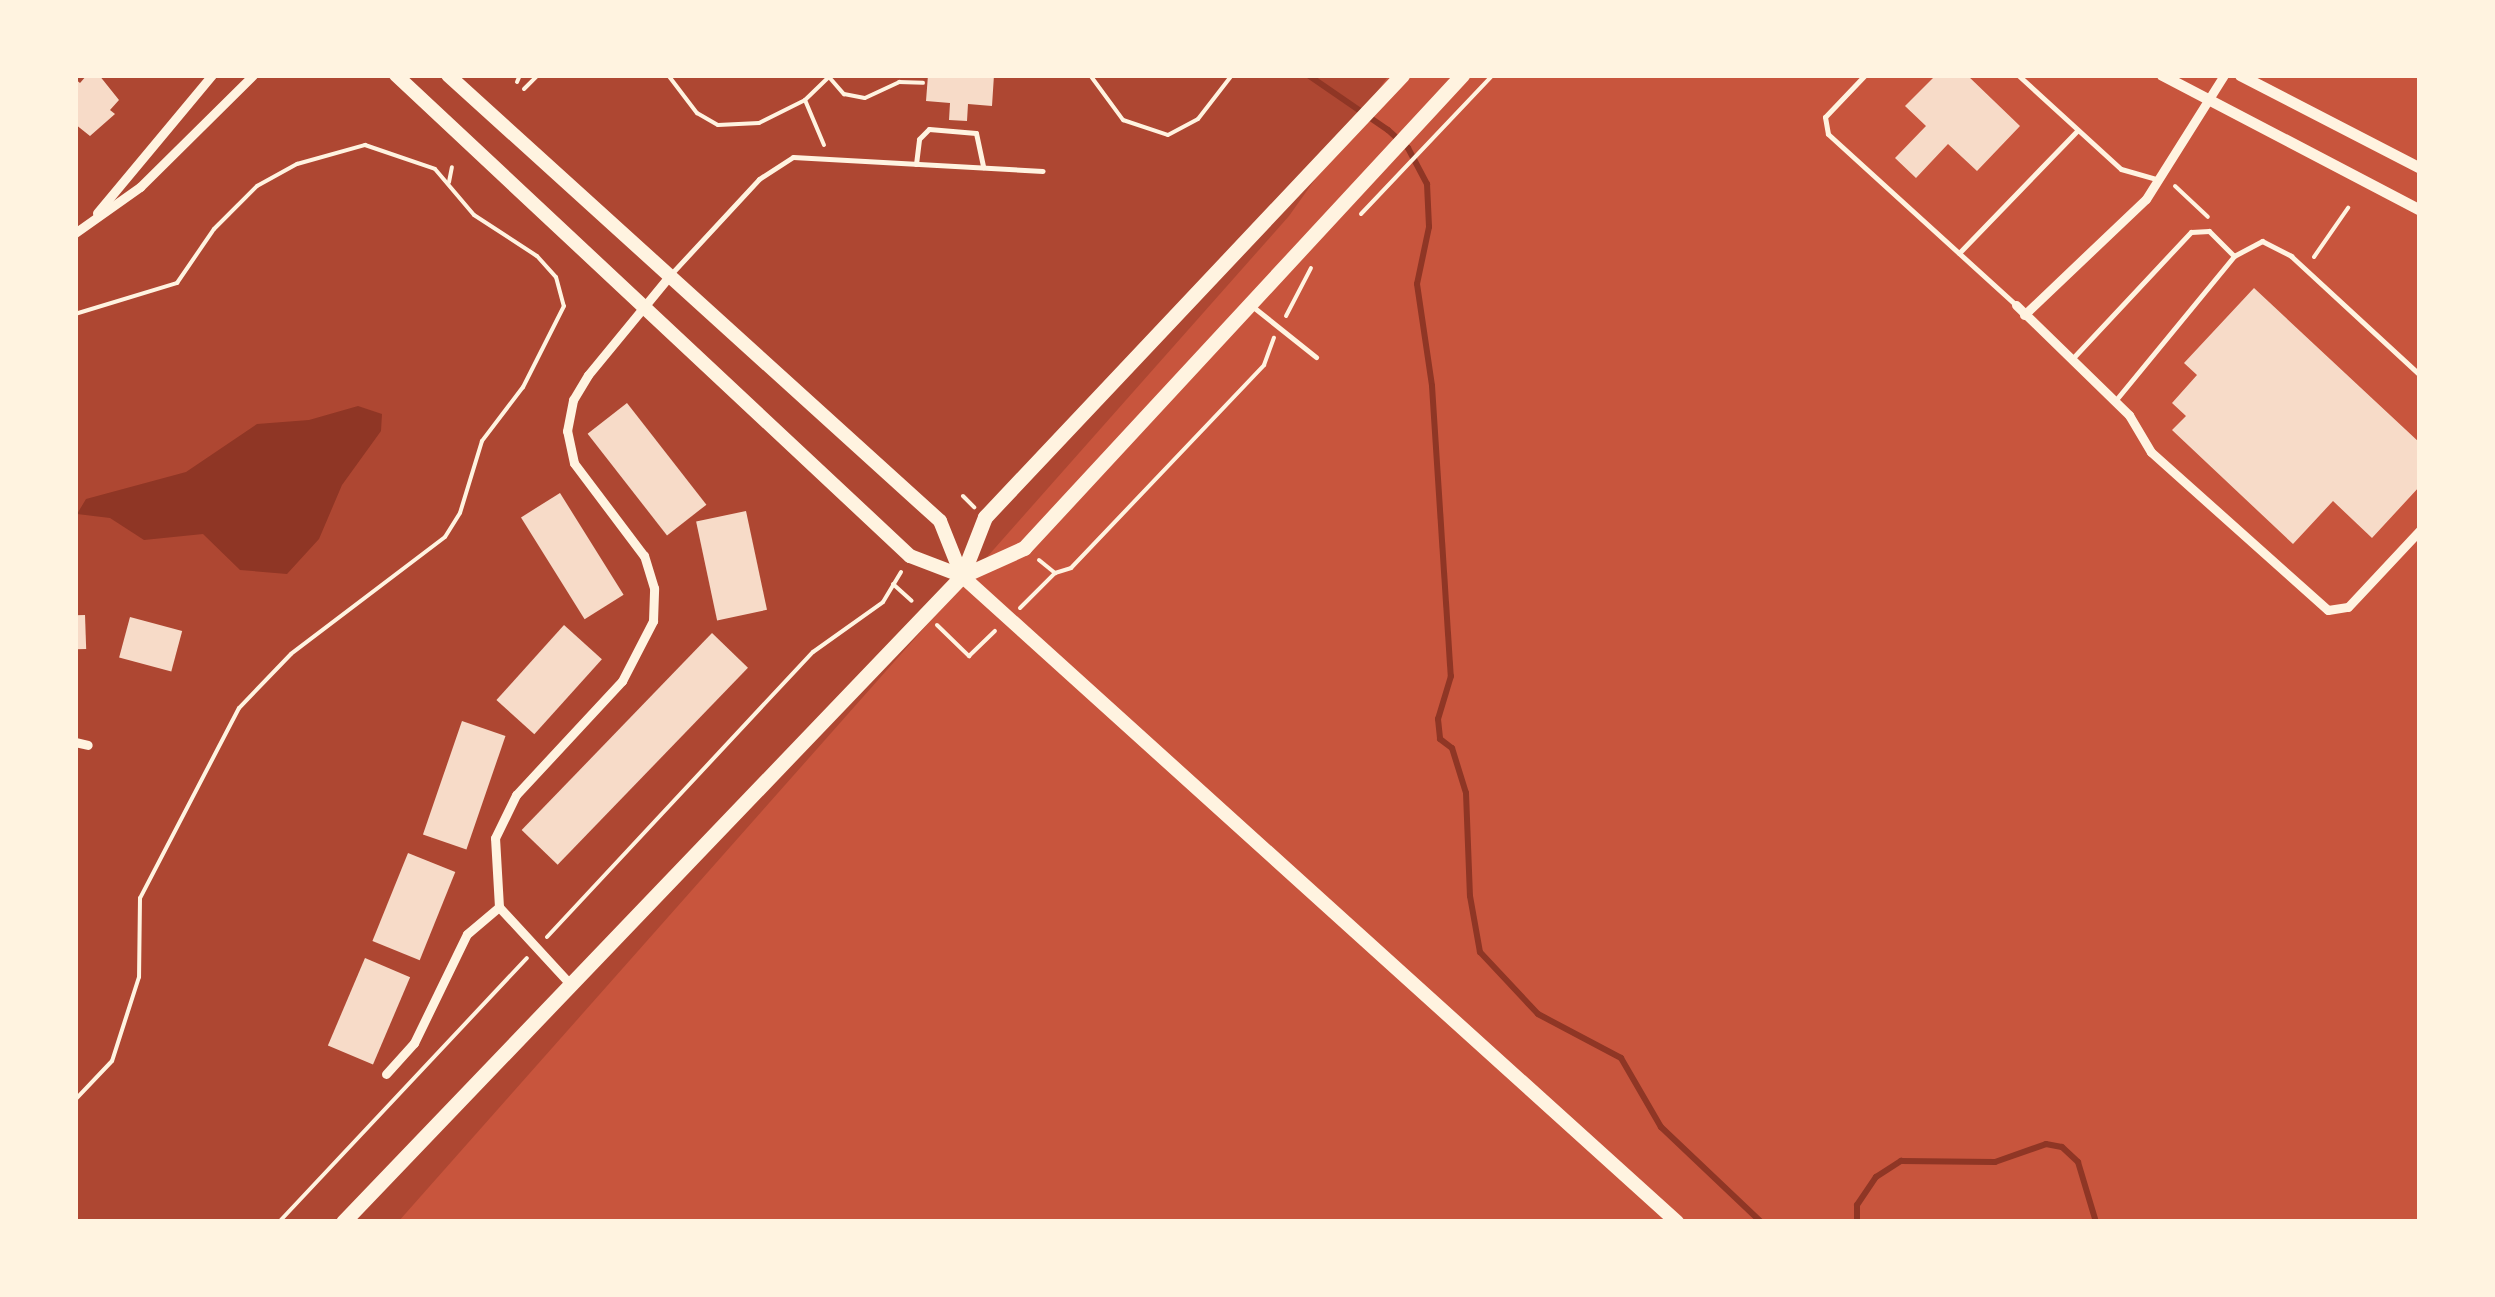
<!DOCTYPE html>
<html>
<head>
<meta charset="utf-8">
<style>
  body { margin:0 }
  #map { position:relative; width:2495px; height:1297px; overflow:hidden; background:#c8553d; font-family:Figtree,sans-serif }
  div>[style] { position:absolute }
  .green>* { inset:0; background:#ae4732 }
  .water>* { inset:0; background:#8f3625 }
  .stream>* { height:6px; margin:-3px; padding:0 3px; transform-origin:3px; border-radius:3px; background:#8f3625 }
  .building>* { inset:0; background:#f7dbc8; transform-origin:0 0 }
  .path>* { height:4px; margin:-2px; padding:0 2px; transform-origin:2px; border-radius:2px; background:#fff3e0 }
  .service>* { height:5px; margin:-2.5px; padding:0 2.5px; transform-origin:2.5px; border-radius:2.5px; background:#fff3e0 }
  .minor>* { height:9px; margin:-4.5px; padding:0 4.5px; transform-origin:4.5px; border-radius:4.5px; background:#fff3e0 }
  .tertiary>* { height:11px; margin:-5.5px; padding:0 5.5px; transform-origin:5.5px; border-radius:5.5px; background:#fff3e0 }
  .secondary>* { height:14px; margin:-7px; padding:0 7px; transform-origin:7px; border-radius:7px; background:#fff3e0 }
  .primary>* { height:15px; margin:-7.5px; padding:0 7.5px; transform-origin:7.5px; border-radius:7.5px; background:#fff3e0 }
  span { translate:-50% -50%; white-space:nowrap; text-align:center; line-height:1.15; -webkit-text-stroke:8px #fff3e0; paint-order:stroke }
  .frame { position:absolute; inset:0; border:78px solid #fff3e0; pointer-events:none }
</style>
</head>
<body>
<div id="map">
  <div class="green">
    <i style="clip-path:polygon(75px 75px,1389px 75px,1289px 216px,398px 1222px,75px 1222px)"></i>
  </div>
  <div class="water">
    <i style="clip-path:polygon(358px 406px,382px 414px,381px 431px,342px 485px,319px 539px,287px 574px,240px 570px,203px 534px,144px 540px,110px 518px,77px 514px,86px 499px,186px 472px,257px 424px,309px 420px)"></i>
  </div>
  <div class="stream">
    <i style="left:1308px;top:75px;width:97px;rotate:34.5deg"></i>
    <i style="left:1388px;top:130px;width:27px;rotate:42deg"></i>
    <i style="left:1408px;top:148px;width:41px;rotate:62.2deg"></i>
    <i style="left:1427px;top:184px;width:43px;rotate:87.3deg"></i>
    <i style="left:1429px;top:227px;width:58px;rotate:101.9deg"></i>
    <i style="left:1417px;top:284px;width:103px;rotate:81.6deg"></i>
    <i style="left:1432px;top:386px;width:291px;rotate:86.3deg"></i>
    <i style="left:1451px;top:676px;width:45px;rotate:106.8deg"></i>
    <i style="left:1438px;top:719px;width:20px;rotate:84deg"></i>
    <i style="left:1440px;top:739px;width:15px;rotate:37deg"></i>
    <i style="left:1452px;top:748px;width:47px;rotate:72.7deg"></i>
    <i style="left:1466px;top:793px;width:103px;rotate:87.8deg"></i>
    <i style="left:1470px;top:896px;width:57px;rotate:79.9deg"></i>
    <i style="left:1480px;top:952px;width:85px;rotate:46.9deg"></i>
    <i style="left:1538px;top:1014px;width:94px;rotate:27.9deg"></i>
    <i style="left:1621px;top:1058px;width:80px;rotate:59.9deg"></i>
    <i style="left:1661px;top:1127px;width:138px;rotate:43.5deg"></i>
    <i style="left:1857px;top:1222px;width:17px;rotate:-90deg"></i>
    <i style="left:1857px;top:1205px;width:34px;rotate:-56deg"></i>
    <i style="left:1876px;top:1177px;width:30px;rotate:-33deg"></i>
    <i style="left:1901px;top:1161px;width:94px;rotate:0.6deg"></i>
    <i style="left:1995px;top:1162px;width:54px;rotate:-19.4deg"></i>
    <i style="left:2046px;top:1144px;width:16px;rotate:11deg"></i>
    <i style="left:2062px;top:1147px;width:22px;rotate:43deg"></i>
    <i style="left:2078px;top:1162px;width:63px;rotate:73.3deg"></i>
  </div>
  <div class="building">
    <i style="clip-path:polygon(87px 75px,99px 75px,119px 100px,110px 110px,115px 114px,90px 136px,75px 124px,75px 79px,80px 83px)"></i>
    <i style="clip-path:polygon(928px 75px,994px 75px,992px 106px,968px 104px,967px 121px,949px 120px,950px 103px,926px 101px)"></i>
    <i style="clip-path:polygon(1936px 75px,1967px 75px,2020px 126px,1977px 171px,1948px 144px,1916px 178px,1895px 158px,1926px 126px,1905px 106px)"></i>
    <i style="clip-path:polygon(2254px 288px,2420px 443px,2420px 486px,2372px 538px,2333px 501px,2293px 544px,2172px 430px,2186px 416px,2172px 403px,2197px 375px,2184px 363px)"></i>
    <i style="left:627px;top:403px;width:129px;height:50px;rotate:52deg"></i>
    <i style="left:560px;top:493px;width:120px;height:46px;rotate:58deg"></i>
    <i style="left:746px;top:511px;width:101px;height:51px;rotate:78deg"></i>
    <i style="left:85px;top:615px;width:34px;height:10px;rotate:88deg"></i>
    <i style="left:130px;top:617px;width:54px;height:42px;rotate:15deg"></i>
    <i style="left:564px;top:625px;width:51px;height:101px;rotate:42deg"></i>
    <i style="left:712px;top:633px;width:50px;height:274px;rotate:44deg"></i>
    <i style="left:462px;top:721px;width:46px;height:120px;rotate:19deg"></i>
    <i style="left:408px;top:853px;width:51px;height:95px;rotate:22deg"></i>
    <i style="left:365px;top:958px;width:49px;height:95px;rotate:23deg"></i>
  </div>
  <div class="path">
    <i style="left:668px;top:75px;width:48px;rotate:52.7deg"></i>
    <i style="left:697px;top:113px;width:24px;rotate:30deg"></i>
    <i style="left:718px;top:125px;width:41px;rotate:-2.8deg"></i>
    <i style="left:759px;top:123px;width:51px;rotate:-26.6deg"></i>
    <i style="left:1090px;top:75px;width:56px;rotate:53.7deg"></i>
    <i style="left:1123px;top:120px;width:47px;rotate:18.4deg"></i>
    <i style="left:1168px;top:135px;width:34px;rotate:-28deg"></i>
    <i style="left:1198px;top:119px;width:56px;rotate:-52.3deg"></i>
    <i style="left:829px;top:77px;width:23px;rotate:49deg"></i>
    <i style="left:844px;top:94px;width:21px;rotate:11deg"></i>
    <i style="left:865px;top:98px;width:38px;rotate:-25deg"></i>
    <i style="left:899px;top:82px;width:24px;rotate:2deg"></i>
    <i style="left:517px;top:82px;width:8px;rotate:-67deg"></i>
    <i style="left:524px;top:89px;width:20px;rotate:-45deg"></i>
    <i style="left:824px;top:145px;width:49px;rotate:-112.9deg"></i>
    <i style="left:805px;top:100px;width:32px;rotate:-44deg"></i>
    <i style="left:449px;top:182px;width:15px;rotate:-79deg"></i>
    <i style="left:2175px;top:186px;width:45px;rotate:43.2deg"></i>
    <i style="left:1361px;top:214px;width:192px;rotate:-46.5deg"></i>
    <i style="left:2314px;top:257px;width:60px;rotate:-55.2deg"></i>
    <i style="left:75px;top:314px;width:107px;rotate:-16.9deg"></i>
    <i style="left:177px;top:283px;width:65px;rotate:-55.6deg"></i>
    <i style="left:214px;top:229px;width:61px;rotate:-45deg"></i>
    <i style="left:257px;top:186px;width:46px;rotate:-28.8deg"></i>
    <i style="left:297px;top:164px;width:71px;rotate:-15.6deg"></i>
    <i style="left:365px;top:145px;width:74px;rotate:18.9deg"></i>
    <i style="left:435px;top:169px;width:60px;rotate:49.7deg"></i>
    <i style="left:474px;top:215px;width:75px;rotate:33.1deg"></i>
    <i style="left:537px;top:256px;width:28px;rotate:48deg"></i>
    <i style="left:556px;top:277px;width:30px;rotate:75deg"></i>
    <i style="left:564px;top:306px;width:91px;rotate:116.8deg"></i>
    <i style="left:523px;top:387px;width:68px;rotate:127.2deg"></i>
    <i style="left:482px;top:441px;width:75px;rotate:107deg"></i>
    <i style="left:460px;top:513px;width:28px;rotate:122deg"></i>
    <i style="left:445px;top:537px;width:193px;rotate:142.8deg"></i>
    <i style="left:291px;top:654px;width:75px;rotate:133.9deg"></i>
    <i style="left:239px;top:708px;width:214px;rotate:117.5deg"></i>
    <i style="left:140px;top:898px;width:79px;rotate:90.7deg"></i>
    <i style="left:139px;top:977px;width:88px;rotate:107.8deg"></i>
    <i style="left:112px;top:1061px;width:54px;rotate:133.5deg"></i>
    <i style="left:1286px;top:316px;width:54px;rotate:-62.5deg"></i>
    <i style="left:963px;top:496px;width:16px;rotate:45deg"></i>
    <i style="left:1039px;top:560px;width:21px;rotate:39deg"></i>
    <i style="left:893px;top:584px;width:25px;rotate:42deg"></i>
    <i style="left:1020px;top:608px;width:49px;rotate:-45deg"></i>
    <i style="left:1055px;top:573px;width:17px;rotate:-17deg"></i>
    <i style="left:1071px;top:568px;width:280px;rotate:-46.4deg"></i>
    <i style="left:1264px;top:365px;width:29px;rotate:-70deg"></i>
    <i style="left:937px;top:625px;width:45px;rotate:44.1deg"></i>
    <i style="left:969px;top:656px;width:36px;rotate:-44deg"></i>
    <i style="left:547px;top:937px;width:390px;rotate:-47deg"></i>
    <i style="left:813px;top:652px;width:86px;rotate:-35.5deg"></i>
    <i style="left:883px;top:602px;width:35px;rotate:-59deg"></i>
    <i style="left:279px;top:1222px;width:362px;rotate:-46.8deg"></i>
  </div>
  <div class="service">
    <i style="left:1865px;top:75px;width:58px;rotate:133.6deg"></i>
    <i style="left:1825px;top:117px;width:17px;rotate:80deg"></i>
    <i style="left:1828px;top:134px;width:254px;rotate:42.3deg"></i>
    <i style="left:2018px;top:75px;width:139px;rotate:42.4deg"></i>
    <i style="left:2121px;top:169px;width:37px;rotate:16deg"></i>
    <i style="left:916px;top:164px;width:25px;rotate:-83deg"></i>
    <i style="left:919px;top:139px;width:14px;rotate:-45deg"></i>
    <i style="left:929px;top:129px;width:47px;rotate:4.9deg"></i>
    <i style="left:976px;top:133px;width:35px;rotate:78deg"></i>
    <i style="left:1959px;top:253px;width:170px;rotate:-46deg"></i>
    <i style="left:672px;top:273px;width:128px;rotate:-47.2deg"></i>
    <i style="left:759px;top:179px;width:40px;rotate:-32.9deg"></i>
    <i style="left:793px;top:157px;width:250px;rotate:3.2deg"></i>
    <i style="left:1252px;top:306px;width:82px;rotate:38.6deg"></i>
    <i style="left:2072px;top:359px;width:174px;rotate:-46.9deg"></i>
    <i style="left:2191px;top:232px;width:18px;rotate:-3deg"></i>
    <i style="left:2209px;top:231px;width:35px;rotate:45deg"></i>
    <i style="left:2115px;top:401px;width:188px;rotate:-50.6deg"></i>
    <i style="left:2234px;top:256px;width:32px;rotate:-28deg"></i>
    <i style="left:2262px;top:241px;width:33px;rotate:27deg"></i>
    <i style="left:2291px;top:256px;width:176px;rotate:42.7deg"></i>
  </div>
  <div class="minor">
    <i style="left:97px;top:213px;width:180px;rotate:-50.2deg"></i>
    <i style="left:75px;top:233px;width:80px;rotate:-35.3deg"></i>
    <i style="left:140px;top:187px;width:159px;rotate:-44.7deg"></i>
    <i style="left:2016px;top:305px;width:158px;rotate:44.2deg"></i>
    <i style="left:2129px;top:415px;width:43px;rotate:59.3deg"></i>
    <i style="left:2151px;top:452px;width:237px;rotate:41.8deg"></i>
    <i style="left:2328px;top:610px;width:20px;rotate:-9deg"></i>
    <i style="left:2348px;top:607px;width:105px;rotate:-46.9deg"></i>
    <i style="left:2024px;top:315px;width:168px;rotate:-43.6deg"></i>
    <i style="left:2146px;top:199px;width:146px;rotate:-57.8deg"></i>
    <i style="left:75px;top:742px;width:13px;rotate:13deg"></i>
    <i style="left:571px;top:985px;width:106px;rotate:-132.7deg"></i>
    <i style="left:499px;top:907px;width:69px;rotate:-93.3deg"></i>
    <i style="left:495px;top:838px;width:48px;rotate:-64deg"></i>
    <i style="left:516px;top:795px;width:156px;rotate:-47.1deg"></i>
    <i style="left:622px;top:681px;width:68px;rotate:-62.7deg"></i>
    <i style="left:653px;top:621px;width:33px;rotate:-88deg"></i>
    <i style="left:654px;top:588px;width:34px;rotate:-107deg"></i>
    <i style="left:644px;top:556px;width:116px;rotate:-127deg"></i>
    <i style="left:574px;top:463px;width:33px;rotate:-102deg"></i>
    <i style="left:567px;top:431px;width:32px;rotate:-79deg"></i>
    <i style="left:573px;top:400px;width:29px;rotate:-59deg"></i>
    <i style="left:588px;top:375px;width:129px;rotate:-50.6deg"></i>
    <i style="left:386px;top:1074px;width:42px;rotate:-47.9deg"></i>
    <i style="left:414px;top:1043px;width:121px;rotate:-64.1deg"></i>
    <i style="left:467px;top:934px;width:42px;rotate:-40.2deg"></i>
  </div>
  <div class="tertiary">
    <i style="left:2162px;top:75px;width:291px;rotate:27.6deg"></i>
    <i style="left:2240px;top:75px;width:203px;rotate:27.3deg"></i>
  </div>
  <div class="secondary">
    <i style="left:396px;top:75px;width:704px;rotate:43.1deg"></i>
    <i style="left:910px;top:556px;width:56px;rotate:21deg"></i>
    <i style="left:962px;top:576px;width:964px;rotate:42.1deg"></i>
    <i style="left:448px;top:75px;width:664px;rotate:42.19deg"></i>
    <i style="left:940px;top:521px;width:59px;rotate:68.2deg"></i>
  </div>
  <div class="primary">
    <i style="left:962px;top:576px;width:63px;rotate:-68.7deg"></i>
    <i style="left:985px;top:517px;width:608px;rotate:-46.67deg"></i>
    <i style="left:343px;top:1222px;width:895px;rotate:-46.22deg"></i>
    <i style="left:962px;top:576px;width:68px;rotate:-24.3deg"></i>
    <i style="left:1024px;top:548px;width:645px;rotate:-47.2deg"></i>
  </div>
  <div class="frame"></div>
</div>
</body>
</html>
